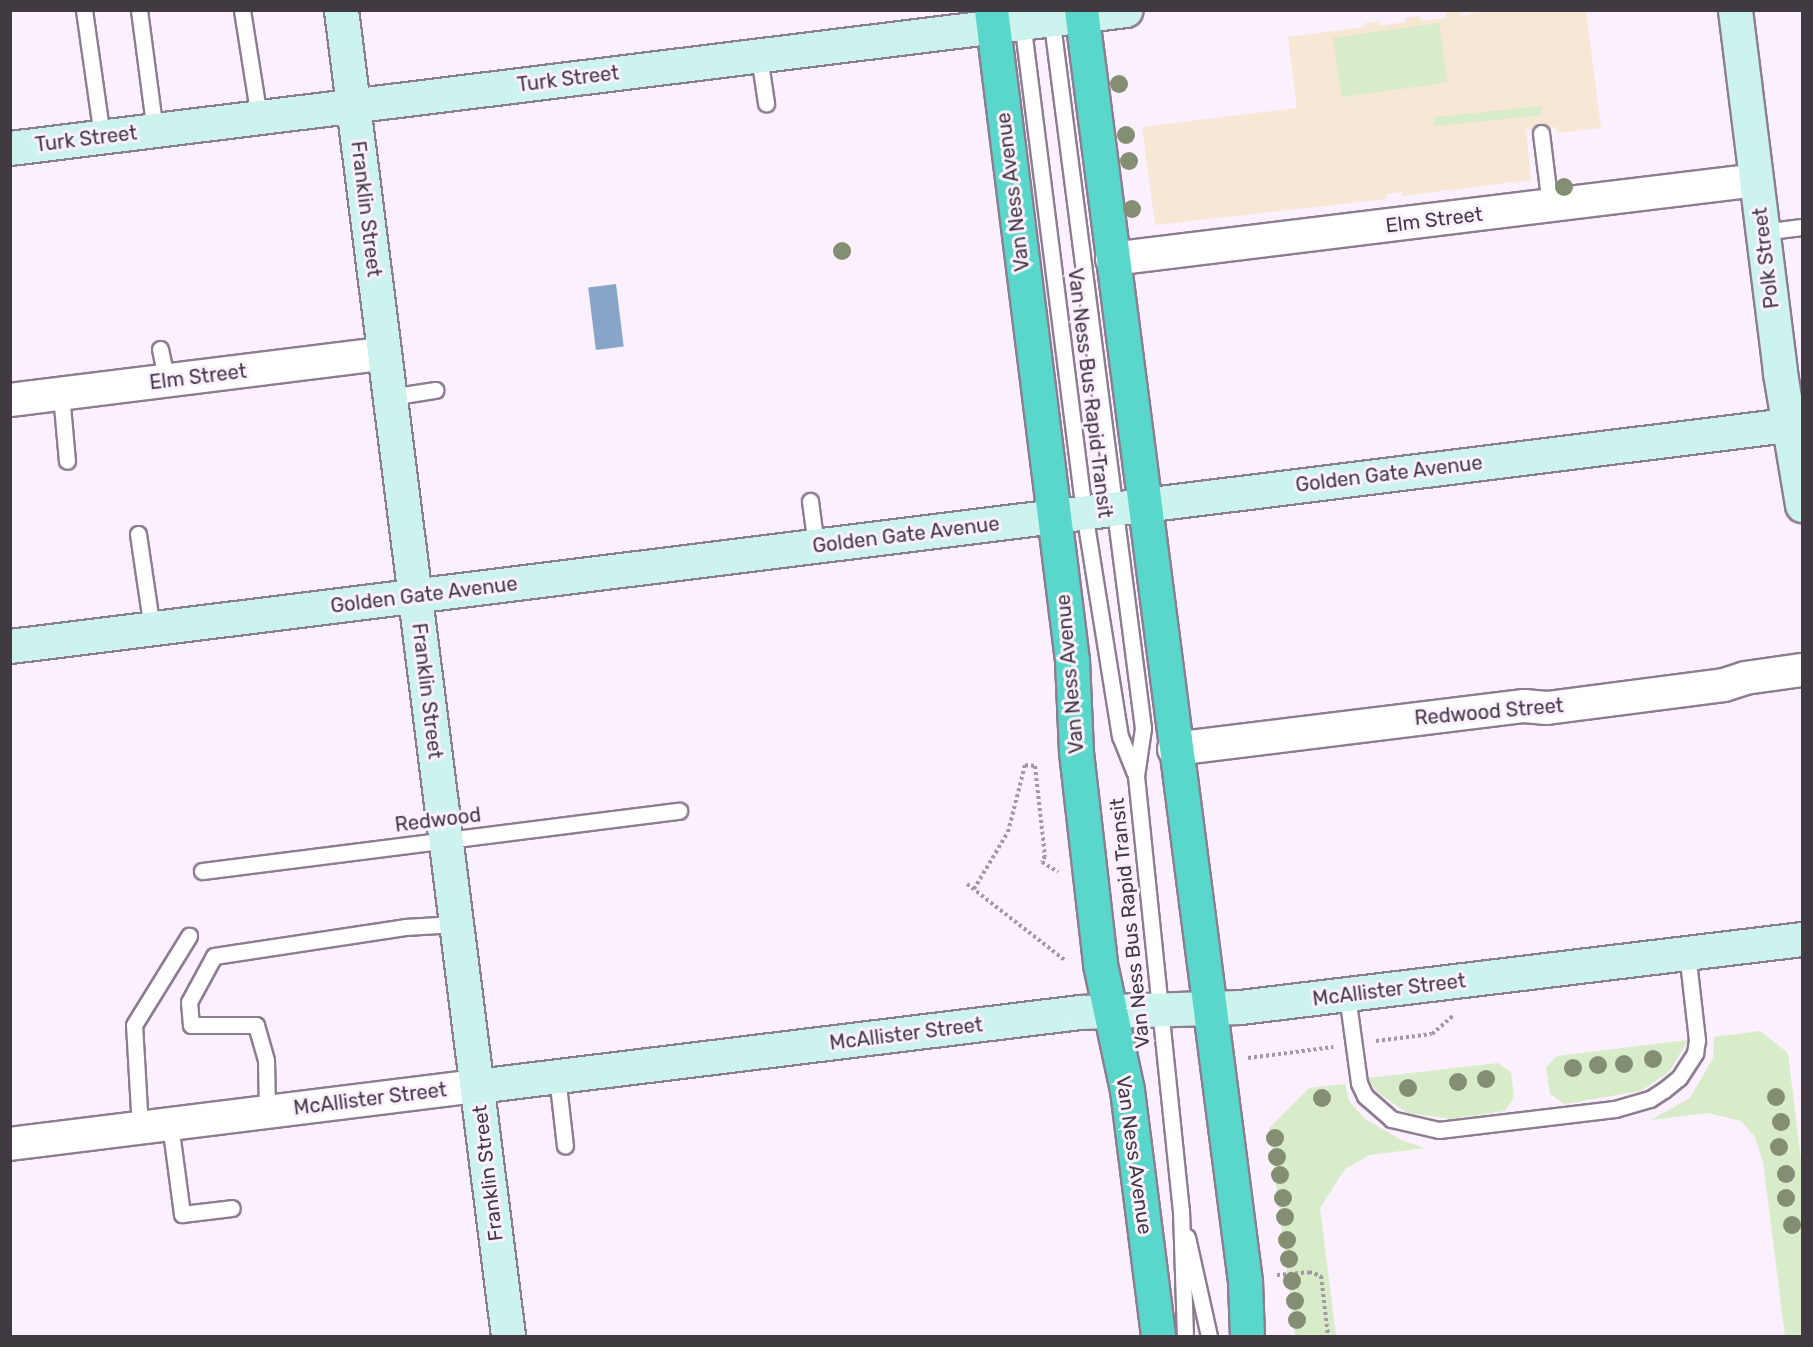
<!DOCTYPE html>
<html>
<head>
<meta charset="utf-8">
<style>
  body { margin:0 }
  #map { position:relative; width:1813px; height:1347px; overflow:hidden; background:#fbf0fd; font-family:Rubik,sans-serif }
  div>[style] { position:absolute }
  .education>* { inset:0; background:#f6e8d5 }
  .green>* { inset:0; background:#d8ecc9; transform-origin:0 0 }
  .water>* { inset:0; background:#88a4c8; transform-origin:0 0 }
  .path>* { height:4px; margin-top:-2px; transform-origin:0; background:repeating-linear-gradient(90deg,#a198a3 0 3px,transparent 0 6px) }
  .roads { filter:drop-shadow(2px 0 #8d7d90) drop-shadow(-2px 0 #8d7d90) drop-shadow(0 2px #8d7d90) drop-shadow(0 -2px #8d7d90) }
  .lane>* { height:15px; margin:-7.5px; padding:0 7.5px; transform-origin:7.5px; border-radius:7.5px; background:#fff }
  .street>* { height:32px; margin:-16px; padding:0 16px; transform-origin:16px; border-radius:16px; background:#fff }
  .secondary>* { height:33px; margin:-16.5px; padding:0 16.5px; transform-origin:16.5px; border-radius:16.5px; background:#cdf3ef }
  .highway>* { height:33px; margin:-16.5px; padding:0 16.5px; transform-origin:16.5px; border-radius:16.5px; background:#58d7ca }
  .trees>* { width:18px; height:18px; margin:-9px; border-radius:50%; background:#848e72 }
  span { translate:-50% -50%; white-space:nowrap; text-align:center; line-height:1.15; -webkit-text-stroke:6px #fbf0fd; paint-order:stroke }
  .street-label { font-size:20px; color:#413a42 }
  .frame { position:absolute; inset:0; border:12px solid #413a42; pointer-events:none }
</style>
</head>
<body>
<div id="map">
  <div class="education">
    <i style="clip-path:polygon(1487px 10px,1586px 10px,1601px 128px,1557px 133px,1556px 127px,1526px 130px,1531px 180px,1402px 196px,1401px 192px,1386px 194px,1386px 199px,1155px 225px,1142px 127px,1297px 108px,1288px 37px,1364px 27px,1365px 23px,1379px 21px,1380px 26px,1405px 22px,1405px 18px,1420px 16px,1421px 21px,1446px 18px,1446px 13px,1460px 11px,1461px 16px)"></i>
  </div>
  <div class="green">
    <i style="left:1439px;top:23px;width:60px;height:107px;rotate:82deg"></i>
    <i style="left:1541px;top:106px;width:9px;height:108px;rotate:84deg"></i>
    <i style="clip-path:polygon(1760px 1031px,1788px 1053px,1802px 1168px,1802px 1336px,1785px 1336px,1763px 1162px,1755px 1137px,1741px 1121px,1708px 1113px,1651px 1120px,1690px 1098px,1713px 1058px,1714px 1037px)"></i>
    <i style="clip-path:polygon(1688px 1040px,1669px 1072px,1641px 1091px,1564px 1104px,1550px 1094px,1546px 1067px,1557px 1056px)"></i>
    <i style="clip-path:polygon(1498px 1063px,1511px 1072px,1514px 1097px,1505px 1111px,1451px 1119px,1407px 1113px,1377px 1092px,1368px 1078px)"></i>
    <i style="clip-path:polygon(1345px 1084px,1349px 1101px,1365px 1119px,1403px 1141px,1425px 1148px,1370px 1155px,1345px 1169px,1320px 1208px,1336px 1336px,1295px 1336px,1269px 1128px,1309px 1088px)"></i>
  </div>
  <div class="water">
    <i style="left:616px;top:284px;width:63px;height:28px;rotate:83deg"></i>
  </div>
  <div class="path">
    <i style="left:967px;top:884px;width:125px;rotate:37.9deg"></i>
    <i style="left:974px;top:889px;width:66px;rotate:-59.2deg"></i>
    <i style="left:1008px;top:832px;width:69px;rotate:-75.8deg"></i>
    <i style="left:1025px;top:765px;width:10px;rotate:6deg"></i>
    <i style="left:1035px;top:766px;width:91px;rotate:83.7deg"></i>
    <i style="left:1045px;top:856px;width:7px;rotate:117deg"></i>
    <i style="left:1042px;top:862px;width:19px;rotate:32deg"></i>
    <i style="left:1376px;top:1041px;width:56px;rotate:-7.1deg"></i>
    <i style="left:1432px;top:1034px;width:29px;rotate:-41deg"></i>
    <i style="left:1248px;top:1058px;width:86px;rotate:-7.4deg"></i>
    <i style="left:1277px;top:1275px;width:32px;rotate:-5deg"></i>
    <i style="left:1309px;top:1272px;width:13px;rotate:18deg"></i>
    <i style="left:1321px;top:1276px;width:60px;rotate:83.3deg"></i>
  </div>
  <div class="roads">
    <div class="lane">
      <i style="left:84px;top:10px;width:128px;rotate:81.9deg"></i>
      <i style="left:139px;top:10px;width:122px;rotate:82.5deg"></i>
      <i style="left:242px;top:10px;width:108px;rotate:81deg"></i>
      <i style="left:1051px;top:16px;width:718px;rotate:82.64deg"></i>
      <i style="left:1143px;top:728px;width:49px;rotate:98.3deg"></i>
      <i style="left:1136px;top:776px;width:436px;rotate:84.1deg"></i>
      <i style="left:1181px;top:1210px;width:126px;rotate:88.2deg"></i>
      <i style="left:1022px;top:21px;width:495px;rotate:82.8deg"></i>
      <i style="left:1084px;top:512px;width:227px;rotate:80.9deg"></i>
      <i style="left:1120px;top:736px;width:40px;rotate:68deg"></i>
      <i style="left:759px;top:56px;width:48px;rotate:81.5deg"></i>
      <i style="left:1541px;top:133px;width:73px;rotate:82.9deg"></i>
      <i style="left:1762px;top:232px;width:40px;rotate:-7.1deg"></i>
      <i style="left:160px;top:349px;width:33px;rotate:78deg"></i>
      <i style="left:61px;top:394px;width:67px;rotate:84.9deg"></i>
      <i style="left:390px;top:397px;width:46px;rotate:-8.8deg"></i>
      <i style="left:810px;top:501px;width:45px;rotate:82.4deg"></i>
      <i style="left:138px;top:534px;width:96px;rotate:81.6deg"></i>
      <i style="left:202px;top:871px;width:481px;rotate:-7.2deg"></i>
      <i style="left:1347px;top:995px;width:89px;rotate:82.2deg"></i>
      <i style="left:1359px;top:1083px;width:14px;rotate:65deg"></i>
      <i style="left:1365px;top:1096px;width:35px;rotate:41deg"></i>
      <i style="left:1391px;top:1119px;width:49px;rotate:12.9deg"></i>
      <i style="left:1439px;top:1130px;width:177px;rotate:-6.8deg"></i>
      <i style="left:1615px;top:1109px;width:36px;rotate:-16deg"></i>
      <i style="left:1650px;top:1099px;width:17px;rotate:-33deg"></i>
      <i style="left:1664px;top:1090px;width:19px;rotate:-39deg"></i>
      <i style="left:1679px;top:1078px;width:30px;rotate:-57deg"></i>
      <i style="left:1695px;top:1053px;width:13px;rotate:-81deg"></i>
      <i style="left:1697px;top:1040px;width:89px;rotate:-96.5deg"></i>
      <i style="left:557px;top:1076px;width:70px;rotate:83.5deg"></i>
      <i style="left:267px;top:1112px;width:52px;rotate:-91.1deg"></i>
      <i style="left:266px;top:1060px;width:36px;rotate:-106deg"></i>
      <i style="left:256px;top:1025px;width:65px;rotate:180deg"></i>
      <i style="left:191px;top:1025px;width:23px;rotate:-95deg"></i>
      <i style="left:189px;top:1002px;width:52px;rotate:-61.5deg"></i>
      <i style="left:214px;top:956px;width:193px;rotate:-8.6deg"></i>
      <i style="left:405px;top:927px;width:51px;rotate:-3.4deg"></i>
      <i style="left:170px;top:1124px;width:91px;rotate:82.4deg"></i>
      <i style="left:182px;top:1214px;width:50px;rotate:-6.8deg"></i>
      <i style="left:140px;top:1128px;width:103px;rotate:-93.3deg"></i>
      <i style="left:134px;top:1025px;width:105px;rotate:-58.3deg"></i>
      <i style="left:1187px;top:1237px;width:101px;rotate:77.5deg"></i>
    </div>
    <div class="street">
      <i style="left:1112px;top:259px;width:649px;rotate:-6.99deg"></i>
      <i style="left:10px;top:400px;width:378px;rotate:-7.1deg"></i>
      <i style="left:1174px;top:749px;width:353px;rotate:-7deg"></i>
      <i style="left:1524px;top:706px;width:23px;rotate:5deg"></i>
      <i style="left:1547px;top:708px;width:178px;rotate:-7.4deg"></i>
      <i style="left:1724px;top:685px;width:22px;rotate:-18deg"></i>
      <i style="left:1745px;top:678px;width:58px;rotate:-8deg"></i>
      <i style="left:10px;top:1144px;width:471px;rotate:-7.1deg"></i>
    </div>
    <div class="secondary">
      <i style="left:341px;top:10px;width:1336px;rotate:82.82deg"></i>
      <i style="left:1735px;top:10px;width:366px;rotate:82.9deg"></i>
      <i style="left:1780px;top:373px;width:134px;rotate:80.5deg"></i>
      <i style="left:10px;top:148px;width:1124px;rotate:-7.05deg"></i>
      <i style="left:10px;top:646px;width:1806px;rotate:-7.09deg"></i>
      <i style="left:477px;top:1086px;width:608px;rotate:-7deg"></i>
      <i style="left:1080px;top:1012px;width:160px;rotate:-1.8deg"></i>
      <i style="left:1240px;top:1007px;width:566px;rotate:-6.9deg"></i>
    </div>
    <div class="highway">
      <i style="left:991px;top:10px;width:655px;rotate:82.9deg"></i>
      <i style="left:1072px;top:660px;width:92px;rotate:87.5deg"></i>
      <i style="left:1076px;top:752px;width:213px;rotate:83.5deg"></i>
      <i style="left:1100px;top:964px;width:129px;rotate:77.9deg"></i>
      <i style="left:1127px;top:1090px;width:248px;rotate:82.8deg"></i>
      <i style="left:1081px;top:10px;width:1283px;rotate:82.65deg"></i>
      <i style="left:1245px;top:1282px;width:54px;rotate:87.9deg"></i>
    </div>
  </div>
  <div class="trees">
    <i style="left:1119px;top:84px"></i>
    <i style="left:1126px;top:135px"></i>
    <i style="left:1129px;top:161px"></i>
    <i style="left:1564px;top:187px"></i>
    <i style="left:1132px;top:209px"></i>
    <i style="left:842px;top:251px"></i>
    <i style="left:1653px;top:1059px"></i>
    <i style="left:1624px;top:1064px"></i>
    <i style="left:1598px;top:1065px"></i>
    <i style="left:1573px;top:1068px"></i>
    <i style="left:1486px;top:1079px"></i>
    <i style="left:1458px;top:1082px"></i>
    <i style="left:1408px;top:1088px"></i>
    <i style="left:1776px;top:1097px"></i>
    <i style="left:1322px;top:1098px"></i>
    <i style="left:1781px;top:1122px"></i>
    <i style="left:1275px;top:1138px"></i>
    <i style="left:1779px;top:1147px"></i>
    <i style="left:1277px;top:1157px"></i>
    <i style="left:1786px;top:1174px"></i>
    <i style="left:1280px;top:1175px"></i>
    <i style="left:1283px;top:1198px"></i>
    <i style="left:1786px;top:1198px"></i>
    <i style="left:1285px;top:1217px"></i>
    <i style="left:1792px;top:1225px"></i>
    <i style="left:1287px;top:1240px"></i>
    <i style="left:1289px;top:1259px"></i>
    <i style="left:1292px;top:1281px"></i>
    <i style="left:1295px;top:1301px"></i>
    <i style="left:1297px;top:1320px"></i>
  </div>
  <div class="street-label">
    <span style="left:568px;top:79px;rotate:-7deg">Turk Street</span>
    <span style="left:86px;top:139px;rotate:-7deg">Turk Street</span>
    <span style="left:1013px;top:192px;rotate:-97deg">Van Ness Avenue</span>
    <span style="left:366px;top:209px;rotate:83deg">Franklin Street</span>
    <span style="left:1434px;top:220px;rotate:-7deg">Elm Street</span>
    <span style="left:1766px;top:258px;rotate:-97deg">Polk Street</span>
    <span style="left:198px;top:377px;rotate:-7deg">Elm Street</span>
    <span style="left:1090px;top:393px;rotate:83deg">Van Ness Bus Rapid Transit</span>
    <span style="left:1389px;top:474px;rotate:-7deg">Golden Gate Avenue</span>
    <span style="left:906px;top:535px;rotate:-7deg">Golden Gate Avenue</span>
    <span style="left:424px;top:595px;rotate:-7deg">Golden Gate Avenue</span>
    <span style="left:1070px;top:674px;rotate:-95deg">Van Ness Avenue</span>
    <span style="left:427px;top:691px;rotate:83deg">Franklin Street</span>
    <span style="left:1489px;top:712px;rotate:-5deg">Redwood Street</span>
    <span style="left:438px;top:820px;rotate:-7deg">Redwood</span>
    <span style="left:1130px;top:923px;rotate:-96deg">Van Ness Bus Rapid Transit</span>
    <span style="left:1389px;top:990px;rotate:-7deg">McAllister Street</span>
    <span style="left:906px;top:1034px;rotate:-7deg">McAllister Street</span>
    <span style="left:370px;top:1099px;rotate:-7deg">McAllister Street</span>
    <span style="left:1134px;top:1155px;rotate:82deg">Van Ness Avenue</span>
    <span style="left:488px;top:1173px;rotate:-97deg">Franklin Street</span>
  </div>
  <div class="frame"></div>
</div>
</body>
</html>
